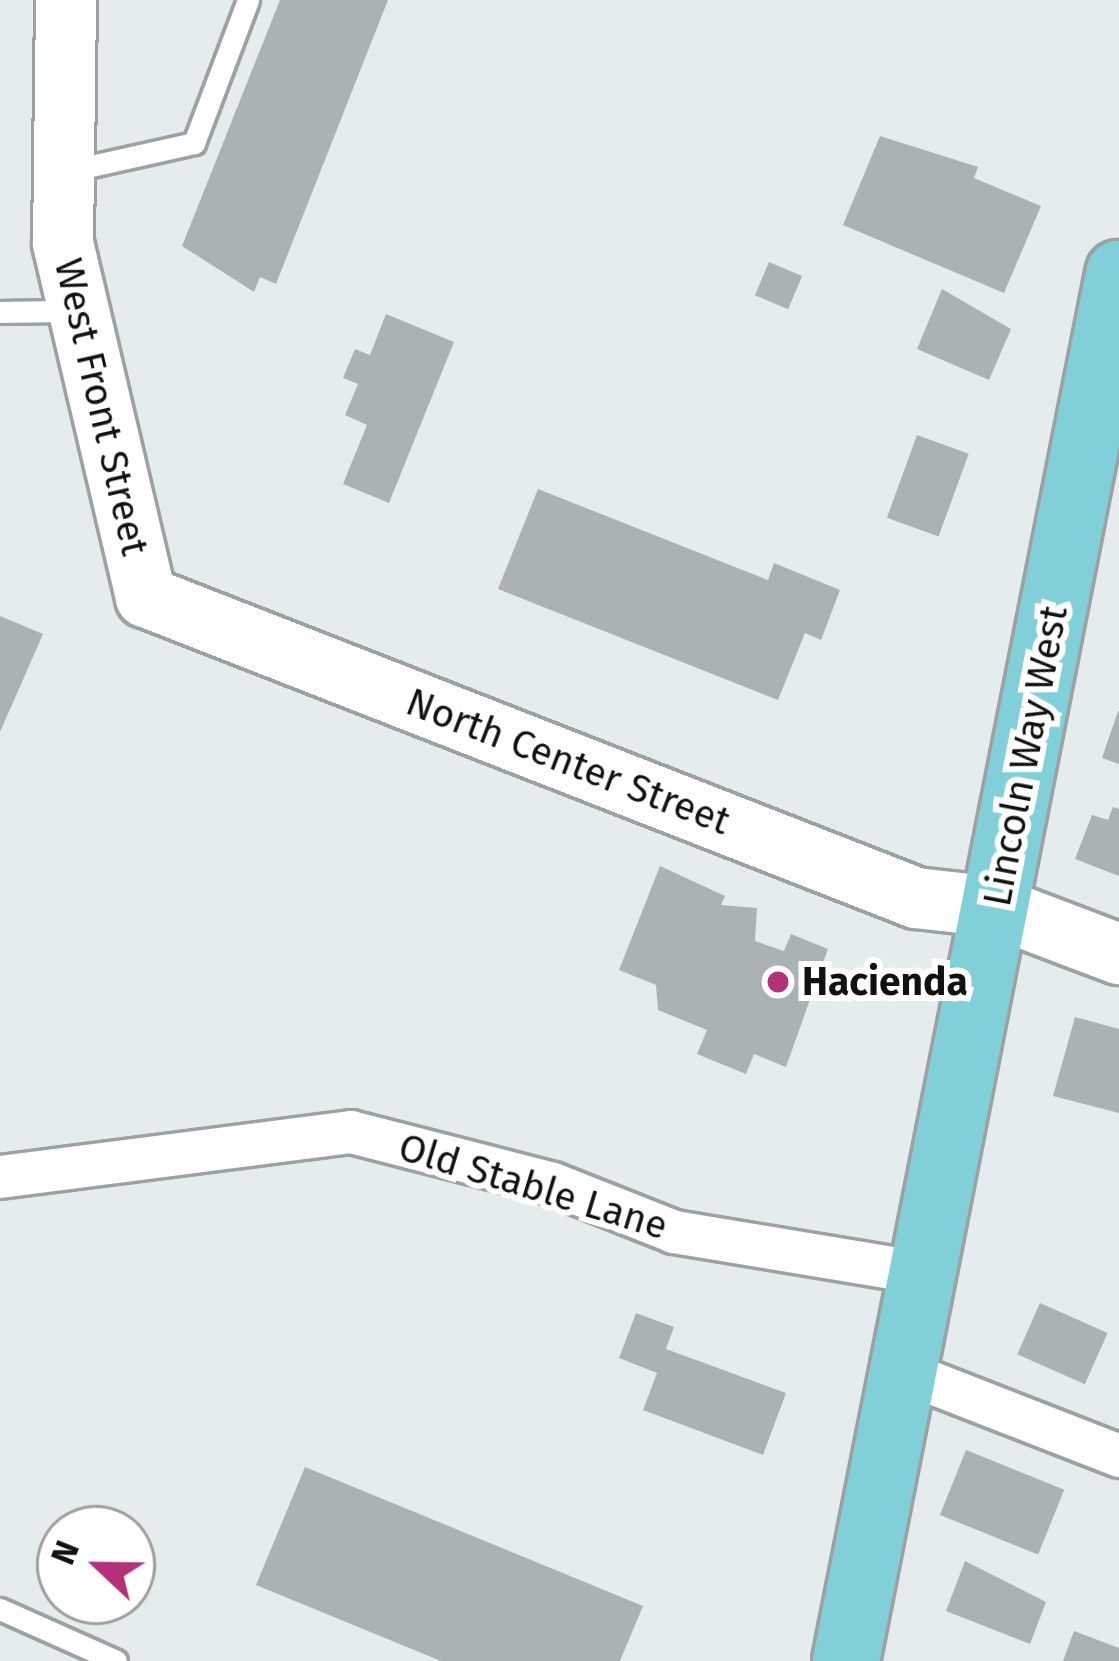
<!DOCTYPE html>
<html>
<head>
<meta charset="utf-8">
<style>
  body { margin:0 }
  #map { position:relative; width:1119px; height:1661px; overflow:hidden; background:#e5eced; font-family:"Fira Sans",sans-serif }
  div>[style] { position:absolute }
  .building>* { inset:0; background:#abb2b3; transform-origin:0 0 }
  .roads { filter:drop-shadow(3px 0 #9ca2a3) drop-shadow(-3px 0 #9ca2a3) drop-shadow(0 3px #9ca2a3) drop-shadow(0 -3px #9ca2a3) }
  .lane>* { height:21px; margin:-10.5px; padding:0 10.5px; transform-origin:10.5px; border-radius:10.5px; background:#fff }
  .street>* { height:42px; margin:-21px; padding:0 21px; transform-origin:21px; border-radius:21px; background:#fff }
  .secondary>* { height:60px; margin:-30px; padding:0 30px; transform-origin:30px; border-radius:30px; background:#fff }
  .primary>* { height:66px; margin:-33px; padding:0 33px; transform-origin:33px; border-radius:33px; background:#81d0d9 }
  .dots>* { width:33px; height:33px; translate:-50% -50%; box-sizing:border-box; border:6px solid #fff; border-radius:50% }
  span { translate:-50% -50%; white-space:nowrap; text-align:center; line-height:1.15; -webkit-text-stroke:12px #fff; paint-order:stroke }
  .street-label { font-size:39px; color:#101212 }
  .poi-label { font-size:39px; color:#101212; font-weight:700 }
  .left { translate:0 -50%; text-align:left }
  .north { position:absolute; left:36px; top:1505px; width:120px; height:120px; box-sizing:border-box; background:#fff; border:3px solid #9fa0a0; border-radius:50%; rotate:292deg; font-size:33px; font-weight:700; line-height:48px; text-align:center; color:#101212 }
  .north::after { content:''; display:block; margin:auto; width:42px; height:54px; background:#b43179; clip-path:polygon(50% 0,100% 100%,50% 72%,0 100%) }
</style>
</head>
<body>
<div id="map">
  <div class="building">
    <i style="clip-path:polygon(280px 0,388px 0,276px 284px,260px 277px,254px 292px,182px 246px)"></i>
    <i style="clip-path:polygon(880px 136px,978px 167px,974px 178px,1041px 206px,1004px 293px,843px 225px)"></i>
    <i style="left:769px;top:262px;width:36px;height:36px;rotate:23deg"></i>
    <i style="clip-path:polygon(942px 289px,1011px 329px,989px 380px,917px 349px)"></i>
    <i style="clip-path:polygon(386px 314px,454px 342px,389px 503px,343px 484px,367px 425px,345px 415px,358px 384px,343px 378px,355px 349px,370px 355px)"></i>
    <i style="left:917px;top:435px;width:55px;height:88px;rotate:20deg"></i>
    <i style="clip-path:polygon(538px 489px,768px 580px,774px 563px,840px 590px,821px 640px,805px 633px,778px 700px,498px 589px)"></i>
    <i style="clip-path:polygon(0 616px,43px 634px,0 732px)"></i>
    <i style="clip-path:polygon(1118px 711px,1119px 711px,1119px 764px,1102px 758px)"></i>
    <i style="clip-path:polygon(1113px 807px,1119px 809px,1119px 876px,1075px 859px,1092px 815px,1108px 820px)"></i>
    <i style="clip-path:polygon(660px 866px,725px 896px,721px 905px,757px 908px,755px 941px,784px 951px,791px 934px,828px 949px,786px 1067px,754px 1054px,746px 1074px,697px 1054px,707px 1030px,658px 1010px,656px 985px,619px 970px)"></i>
    <i style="clip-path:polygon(1075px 1017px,1119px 1029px,1119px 1113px,1053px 1096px)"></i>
    <i style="left:1040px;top:1303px;width:74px;height:56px;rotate:24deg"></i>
    <i style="clip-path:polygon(636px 1313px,674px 1327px,666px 1349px,786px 1393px,763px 1455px,643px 1410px,657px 1373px,619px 1358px)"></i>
    <i style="left:966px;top:1450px;width:106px;height:70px;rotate:22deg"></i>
    <i style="clip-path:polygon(305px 1467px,643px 1606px,620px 1661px,441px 1661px,256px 1585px)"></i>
    <i style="clip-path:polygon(965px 1561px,1046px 1602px,1030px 1644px,946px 1611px)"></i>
    <i style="clip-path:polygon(1074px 1631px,1119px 1648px,1119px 1661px,1063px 1661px)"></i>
  </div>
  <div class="roads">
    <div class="lane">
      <i style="left:69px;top:171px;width:128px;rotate:-12.6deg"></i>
      <i style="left:194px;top:143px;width:153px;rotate:-69.3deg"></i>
      <i style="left:0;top:312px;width:72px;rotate:-0.8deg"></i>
      <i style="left:0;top:1609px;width:127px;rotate:24.1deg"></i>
    </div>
    <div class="street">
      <i style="left:0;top:1177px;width:354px;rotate:-7.3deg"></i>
      <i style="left:351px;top:1132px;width:209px;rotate:14.4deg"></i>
      <i style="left:553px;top:1184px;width:130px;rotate:21.6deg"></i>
      <i style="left:674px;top:1232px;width:252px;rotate:9.4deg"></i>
      <i style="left:904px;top:1372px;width:231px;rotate:21.3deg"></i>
    </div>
    <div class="secondary">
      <i style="left:66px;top:0;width:243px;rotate:90.7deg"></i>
      <i style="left:63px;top:243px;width:364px;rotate:76.8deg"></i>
      <i style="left:146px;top:597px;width:827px;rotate:21.35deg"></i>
      <i style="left:916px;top:898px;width:80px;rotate:6.5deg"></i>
      <i style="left:995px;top:907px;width:133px;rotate:20.8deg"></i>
    </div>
    <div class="primary">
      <i style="left:846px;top:1661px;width:1414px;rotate:-78.86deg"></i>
    </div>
  </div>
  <div class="dots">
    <i style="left:778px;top:982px;background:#b43179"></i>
  </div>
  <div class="street-label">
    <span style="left:101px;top:407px;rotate:77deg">West Front Street</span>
    <span style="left:1026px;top:756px;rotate:-79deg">Lincoln Way West</span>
    <span style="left:568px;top:762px;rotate:21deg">North Center Street</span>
    <span style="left:533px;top:1187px;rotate:17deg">Old Stable Lane</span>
  </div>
  <div class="poi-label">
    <span class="left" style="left:802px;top:982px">Hacienda</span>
  </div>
  <div class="north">N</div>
</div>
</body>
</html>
